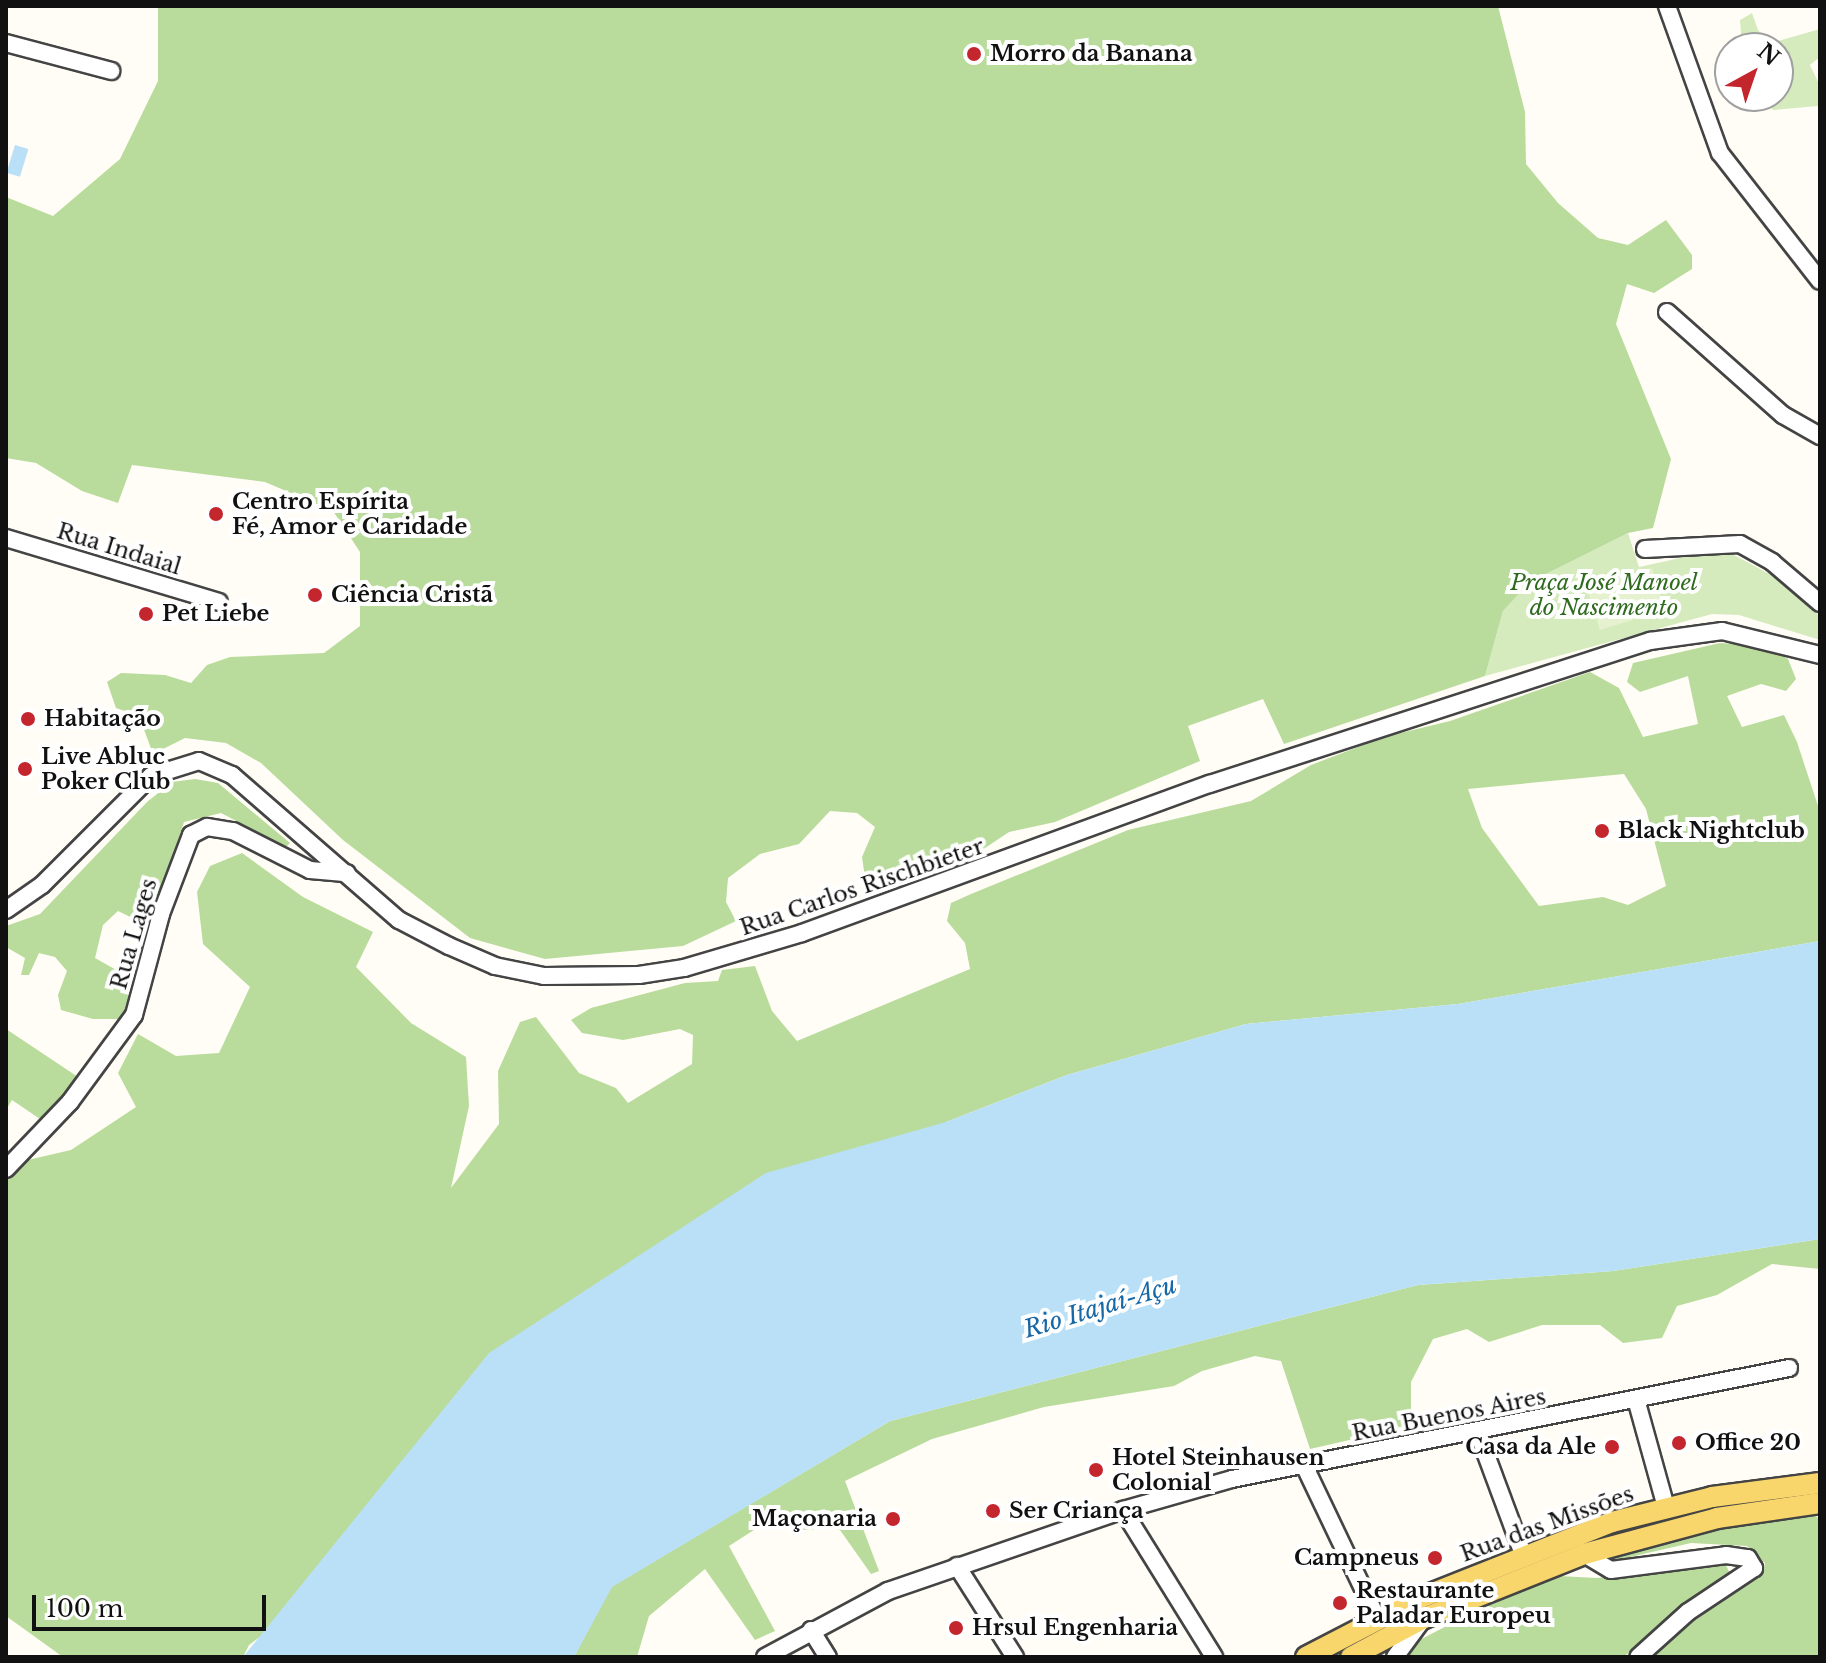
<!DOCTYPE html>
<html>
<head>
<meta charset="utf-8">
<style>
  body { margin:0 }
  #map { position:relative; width:1826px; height:1663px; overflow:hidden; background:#fffdf5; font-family:"Libre Baskerville",serif }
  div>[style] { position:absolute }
  .green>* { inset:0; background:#d5ebbd }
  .forest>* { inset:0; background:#b9dc9c }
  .pitch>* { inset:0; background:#e6f2cf; transform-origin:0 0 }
  .water>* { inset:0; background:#b9e0f7; transform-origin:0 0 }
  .roads { filter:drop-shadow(2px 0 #444) drop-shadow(-2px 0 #444) drop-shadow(0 2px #444) drop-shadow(0 -2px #444) }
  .minor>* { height:16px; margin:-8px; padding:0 8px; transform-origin:8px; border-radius:8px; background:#fff }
  .major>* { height:20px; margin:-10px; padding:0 10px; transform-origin:10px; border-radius:10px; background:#f9d66b }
  .dots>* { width:22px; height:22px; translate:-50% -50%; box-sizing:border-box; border:4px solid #fff; border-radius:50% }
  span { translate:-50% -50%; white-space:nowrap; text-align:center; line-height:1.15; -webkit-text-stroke:8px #fff; paint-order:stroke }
  .poi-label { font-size:22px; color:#111; font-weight:700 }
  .left { translate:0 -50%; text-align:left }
  .right { translate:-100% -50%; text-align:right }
  .street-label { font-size:22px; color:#111 }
  .park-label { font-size:22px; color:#2f6b1f; font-style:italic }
  .water-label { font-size:24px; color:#1768a6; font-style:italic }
  .frame { position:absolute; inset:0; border:8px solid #111; pointer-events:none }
  .north { position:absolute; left:1714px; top:32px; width:80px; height:80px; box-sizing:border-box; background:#fff; border:2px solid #a0a0a0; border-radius:50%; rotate:40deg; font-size:22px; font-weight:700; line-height:32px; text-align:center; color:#111 }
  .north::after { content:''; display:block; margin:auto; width:28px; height:36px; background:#c4262e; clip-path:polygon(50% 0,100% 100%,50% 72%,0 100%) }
  .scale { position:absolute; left:32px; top:1595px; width:234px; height:36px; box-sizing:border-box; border:4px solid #111; border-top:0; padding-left:10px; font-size:24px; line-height:28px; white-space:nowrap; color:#111; -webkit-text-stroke:6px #fff; paint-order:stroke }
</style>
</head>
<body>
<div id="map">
  <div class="green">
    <i style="clip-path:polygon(1752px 13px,1758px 30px,1771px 43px,1820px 29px,1820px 57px,1810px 65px,1820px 86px,1818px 106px,1773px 110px,1763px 98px,1778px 96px,1778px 48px,1742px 48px,1740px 20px)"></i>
    <i style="clip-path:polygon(1628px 533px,1639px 567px,1708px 552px,1734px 555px,1773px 576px,1820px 616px,1820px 640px,1739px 615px,1712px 614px,1485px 676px,1503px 611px,1530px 582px)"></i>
  </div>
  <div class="forest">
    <i style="clip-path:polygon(158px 6px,1498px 6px,1525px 112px,1526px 164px,1558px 203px,1598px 238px,1628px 245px,1666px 220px,1692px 255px,1692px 269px,1654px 293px,1627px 284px,1616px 324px,1671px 459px,1653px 528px,1628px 533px,1530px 582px,1503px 611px,1485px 676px,1284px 744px,1263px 699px,1188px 726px,1200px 761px,1055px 822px,1009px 832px,964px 862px,874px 893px,866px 885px,862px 857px,875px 827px,857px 813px,830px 811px,799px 844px,760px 854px,728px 878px,726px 902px,736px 921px,683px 946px,545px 959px,470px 938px,343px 840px,261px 763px,226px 743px,185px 738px,153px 754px,139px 716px,116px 708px,107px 682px,121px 673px,165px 675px,191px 683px,207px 665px,230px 657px,324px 653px,360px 626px,360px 552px,333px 511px,265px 482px,132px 465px,118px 503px,82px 491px,36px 463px,6px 458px,6px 197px,53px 216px,120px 159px,158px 81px)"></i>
    <i style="clip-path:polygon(evenodd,1720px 643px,1765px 646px,1788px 659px,1796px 679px,1786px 691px,1761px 684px,1727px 696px,1742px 727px,1784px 715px,1797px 742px,1820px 812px,1820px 941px,1458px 1004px,1246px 1024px,1067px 1075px,946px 1122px,249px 1645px,243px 1657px,63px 1657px,6px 1616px,6px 1165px,71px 1150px,136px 1107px,118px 1073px,138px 1034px,176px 1056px,219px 1053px,250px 987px,203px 944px,197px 892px,210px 866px,242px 853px,303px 897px,373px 932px,356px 967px,411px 1023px,466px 1057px,469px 1106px,451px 1188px,499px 1124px,498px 1071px,520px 1022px,536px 1017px,579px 1073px,616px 1088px,628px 1103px,692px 1064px,693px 1035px,680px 1029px,623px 1040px,582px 1033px,571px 1020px,591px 1008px,685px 983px,718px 981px,722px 970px,755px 966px,772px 1011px,797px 1041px,970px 969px,965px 943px,947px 921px,951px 903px,971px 894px,1128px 830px,1251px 801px,1311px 765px,1384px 737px,1450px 721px,1590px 672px,1619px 688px,1643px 737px,1698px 724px,1688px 676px,1640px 692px,1627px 682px,1633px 663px,1720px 643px,1624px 774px,1646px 809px,1666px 886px,1628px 905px,1603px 897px,1539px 906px,1482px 828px,1468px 789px,1624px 774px)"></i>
    <i style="clip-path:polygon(195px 779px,218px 783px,290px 843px,286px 847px,221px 813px,184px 822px,149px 926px,118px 911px,103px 925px,95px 958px,134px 980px,124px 1019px,93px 1019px,61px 1010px,58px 995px,67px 971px,55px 957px,39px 953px,29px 975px,21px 975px,25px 958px,6px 947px,6px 926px,40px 914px,147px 802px,172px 782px)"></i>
    <i style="clip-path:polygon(6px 1029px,81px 1079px,43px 1121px,12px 1100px,6px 1110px)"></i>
    <i style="clip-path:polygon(1820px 1239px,1820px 1269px,1772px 1264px,1717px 1295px,1677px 1306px,1662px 1338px,1623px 1343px,1600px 1325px,1542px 1325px,1489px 1342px,1467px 1329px,1433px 1339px,1411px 1382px,1411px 1426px,1310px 1449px,1281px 1361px,1255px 1356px,1202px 1371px,1174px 1386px,1044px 1407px,932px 1439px,845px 1481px,879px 1571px,871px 1574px,840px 1530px,797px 1530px,768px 1521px,729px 1546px,775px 1631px,755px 1640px,705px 1569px,649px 1616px,637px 1657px,574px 1657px,611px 1587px,890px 1421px,1418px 1285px,1613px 1271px)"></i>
    <i style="clip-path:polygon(1816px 1516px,1820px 1520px,1820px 1657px,1654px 1657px,1677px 1633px,1763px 1572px,1765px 1563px,1747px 1546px,1691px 1543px,1617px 1560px,1602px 1556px,1717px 1525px)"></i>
    <i style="clip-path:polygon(1724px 1562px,1731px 1575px,1653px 1630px,1624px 1657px,1387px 1657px,1506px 1595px,1559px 1576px,1597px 1578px)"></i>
  </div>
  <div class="pitch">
    <i style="left:1652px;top:568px;width:44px;height:68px;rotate:73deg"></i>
  </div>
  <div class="water">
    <i style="left:15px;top:145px;width:14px;height:29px;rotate:17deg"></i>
    <i style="clip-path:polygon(1820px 941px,1820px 1239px,1613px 1271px,1418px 1285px,890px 1421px,612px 1587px,574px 1657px,243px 1657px,489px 1353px,766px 1173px,946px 1122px,1067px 1075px,1246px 1024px,1458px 1004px)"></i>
  </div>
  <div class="roads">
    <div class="minor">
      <i style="left:1667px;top:6px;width:156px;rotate:70.2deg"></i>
      <i style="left:1720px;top:153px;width:162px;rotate:52deg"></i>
      <i style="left:6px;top:43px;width:109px;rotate:14.9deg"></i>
      <i style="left:1667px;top:312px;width:155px;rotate:41.6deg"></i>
      <i style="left:1783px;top:415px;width:43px;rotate:29.6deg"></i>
      <i style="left:6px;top:538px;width:222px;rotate:16.7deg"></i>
      <i style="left:1645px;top:549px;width:95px;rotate:-3deg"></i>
      <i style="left:1740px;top:544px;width:37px;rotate:29deg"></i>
      <i style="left:1772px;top:562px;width:63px;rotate:40.5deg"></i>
      <i style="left:6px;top:910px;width:44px;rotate:-34.8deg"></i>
      <i style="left:42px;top:885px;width:154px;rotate:-45deg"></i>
      <i style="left:151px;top:776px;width:50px;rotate:-17.4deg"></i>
      <i style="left:199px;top:761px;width:36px;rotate:23deg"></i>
      <i style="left:232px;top:775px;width:221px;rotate:41deg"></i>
      <i style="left:399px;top:920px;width:56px;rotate:27.5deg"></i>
      <i style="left:449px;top:946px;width:50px;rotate:23.5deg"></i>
      <i style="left:495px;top:966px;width:50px;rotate:11.5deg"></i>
      <i style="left:544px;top:976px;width:95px;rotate:-0.6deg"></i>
      <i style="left:639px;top:975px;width:46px;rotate:-8.8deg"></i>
      <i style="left:684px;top:968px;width:123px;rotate:-16.5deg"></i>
      <i style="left:802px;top:933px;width:434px;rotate:-20.1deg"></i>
      <i style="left:1210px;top:784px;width:463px;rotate:-18deg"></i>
      <i style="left:1650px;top:641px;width:73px;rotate:-7.9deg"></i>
      <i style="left:1722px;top:631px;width:101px;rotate:13.8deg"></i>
      <i style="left:6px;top:1169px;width:93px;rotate:-46.3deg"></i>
      <i style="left:70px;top:1102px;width:108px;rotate:-53.7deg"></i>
      <i style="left:134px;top:1015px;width:105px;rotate:-75deg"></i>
      <i style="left:161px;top:914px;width:85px;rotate:-69.2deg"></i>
      <i style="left:191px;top:835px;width:18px;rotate:-27deg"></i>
      <i style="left:207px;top:827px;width:26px;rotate:9deg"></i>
      <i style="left:233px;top:831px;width:86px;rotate:26.9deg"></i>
      <i style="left:310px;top:870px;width:37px;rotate:5deg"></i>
      <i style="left:1636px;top:1399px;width:112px;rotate:74.5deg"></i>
      <i style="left:1478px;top:1433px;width:129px;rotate:69.6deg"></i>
      <i style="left:1304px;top:1465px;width:170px;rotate:64.5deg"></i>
      <i style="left:1123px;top:1510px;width:173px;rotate:58.2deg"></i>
      <i style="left:1584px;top:1554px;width:31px;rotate:31deg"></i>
      <i style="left:1611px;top:1570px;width:116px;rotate:-7.4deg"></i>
      <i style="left:1726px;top:1555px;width:22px;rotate:8deg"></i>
      <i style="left:1748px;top:1558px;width:12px;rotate:59deg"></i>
      <i style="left:1754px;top:1568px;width:79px;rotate:146.3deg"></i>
      <i style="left:1688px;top:1612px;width:67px;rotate:138deg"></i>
      <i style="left:957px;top:1566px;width:108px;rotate:57.5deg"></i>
      <i style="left:811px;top:1630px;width:32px;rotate:58deg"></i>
      <i style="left:765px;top:1657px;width:140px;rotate:-28.2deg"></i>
      <i style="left:888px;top:1591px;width:249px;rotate:-19deg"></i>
      <i style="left:1123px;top:1510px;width:113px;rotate:-15.9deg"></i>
      <i style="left:1232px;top:1479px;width:568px;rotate:-11.27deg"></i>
      <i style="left:1395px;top:1657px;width:42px;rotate:-53.7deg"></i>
    </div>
    <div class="major">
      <i style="left:1306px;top:1657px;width:128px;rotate:-27.4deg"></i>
      <i style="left:1420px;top:1598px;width:206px;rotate:-21.6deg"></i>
      <i style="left:1612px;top:1522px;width:103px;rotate:-14deg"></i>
      <i style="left:1712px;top:1497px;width:109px;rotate:-7.4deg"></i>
      <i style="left:1351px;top:1657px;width:83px;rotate:-28.1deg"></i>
      <i style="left:1424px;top:1618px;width:172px;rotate:-21.8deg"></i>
      <i style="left:1584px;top:1554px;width:138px;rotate:-15.1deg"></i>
      <i style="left:1717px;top:1518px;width:104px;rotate:-8.3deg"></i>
    </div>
  </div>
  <div class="dots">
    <i style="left:974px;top:54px;background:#c4262e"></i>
    <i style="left:216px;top:514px;background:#c4262e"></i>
    <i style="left:315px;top:595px;background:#c4262e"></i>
    <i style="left:146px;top:614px;background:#c4262e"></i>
    <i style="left:28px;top:719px;background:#c4262e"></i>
    <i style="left:25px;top:769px;background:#c4262e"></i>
    <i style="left:1602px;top:831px;background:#c4262e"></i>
    <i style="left:1679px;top:1443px;background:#c4262e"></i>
    <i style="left:1612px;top:1447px;background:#c4262e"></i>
    <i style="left:1096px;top:1470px;background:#c4262e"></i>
    <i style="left:993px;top:1511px;background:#c4262e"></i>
    <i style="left:893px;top:1519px;background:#c4262e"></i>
    <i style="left:1435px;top:1558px;background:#c4262e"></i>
    <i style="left:1340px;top:1603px;background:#c4262e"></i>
    <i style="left:956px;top:1628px;background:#c4262e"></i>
  </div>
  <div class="poi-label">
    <span class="left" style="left:990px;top:54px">Morro da Banana</span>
    <span class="left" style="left:232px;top:514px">Centro Espírita<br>Fé, Amor e Caridade</span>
    <span class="left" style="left:331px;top:595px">Ciência Cristã</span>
    <span class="left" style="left:162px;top:614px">Pet Liebe</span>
    <span class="left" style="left:44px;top:719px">Habitação</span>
    <span class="left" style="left:41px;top:769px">Live Abluc<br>Poker Club</span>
    <span class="left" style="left:1618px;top:831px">Black Nightclub</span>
    <span class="left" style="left:1695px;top:1443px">Office 20</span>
    <span class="right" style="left:1596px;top:1447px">Casa da Ale</span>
    <span class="left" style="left:1112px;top:1470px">Hotel Steinhausen<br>Colonial</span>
    <span class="left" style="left:1009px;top:1511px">Ser Criança</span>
    <span class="right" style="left:877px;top:1519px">Maçonaria</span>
    <span class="right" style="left:1419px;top:1558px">Campneus</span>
    <span class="left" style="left:1356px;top:1603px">Restaurante<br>Paladar Europeu</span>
    <span class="left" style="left:972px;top:1628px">Hrsul Engenharia</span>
  </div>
  <div class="street-label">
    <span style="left:119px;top:549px;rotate:17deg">Rua Indaial</span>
    <span style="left:862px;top:887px;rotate:-19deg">Rua Carlos Rischbieter</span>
    <span style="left:134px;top:934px;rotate:-74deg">Rua Lages</span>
    <span style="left:1449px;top:1415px;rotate:-11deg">Rua Buenos Aires</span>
    <span style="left:1547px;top:1524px;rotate:-20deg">Rua das Missões</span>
  </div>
  <div class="park-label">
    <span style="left:1604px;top:595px">Praça José Manoel<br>do Nascimento</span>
  </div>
  <div class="water-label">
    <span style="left:1100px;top:1307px;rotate:-17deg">Rio Itajaí-Açu</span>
  </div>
  <div class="frame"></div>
  <div class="north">N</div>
  <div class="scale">100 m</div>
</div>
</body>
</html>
